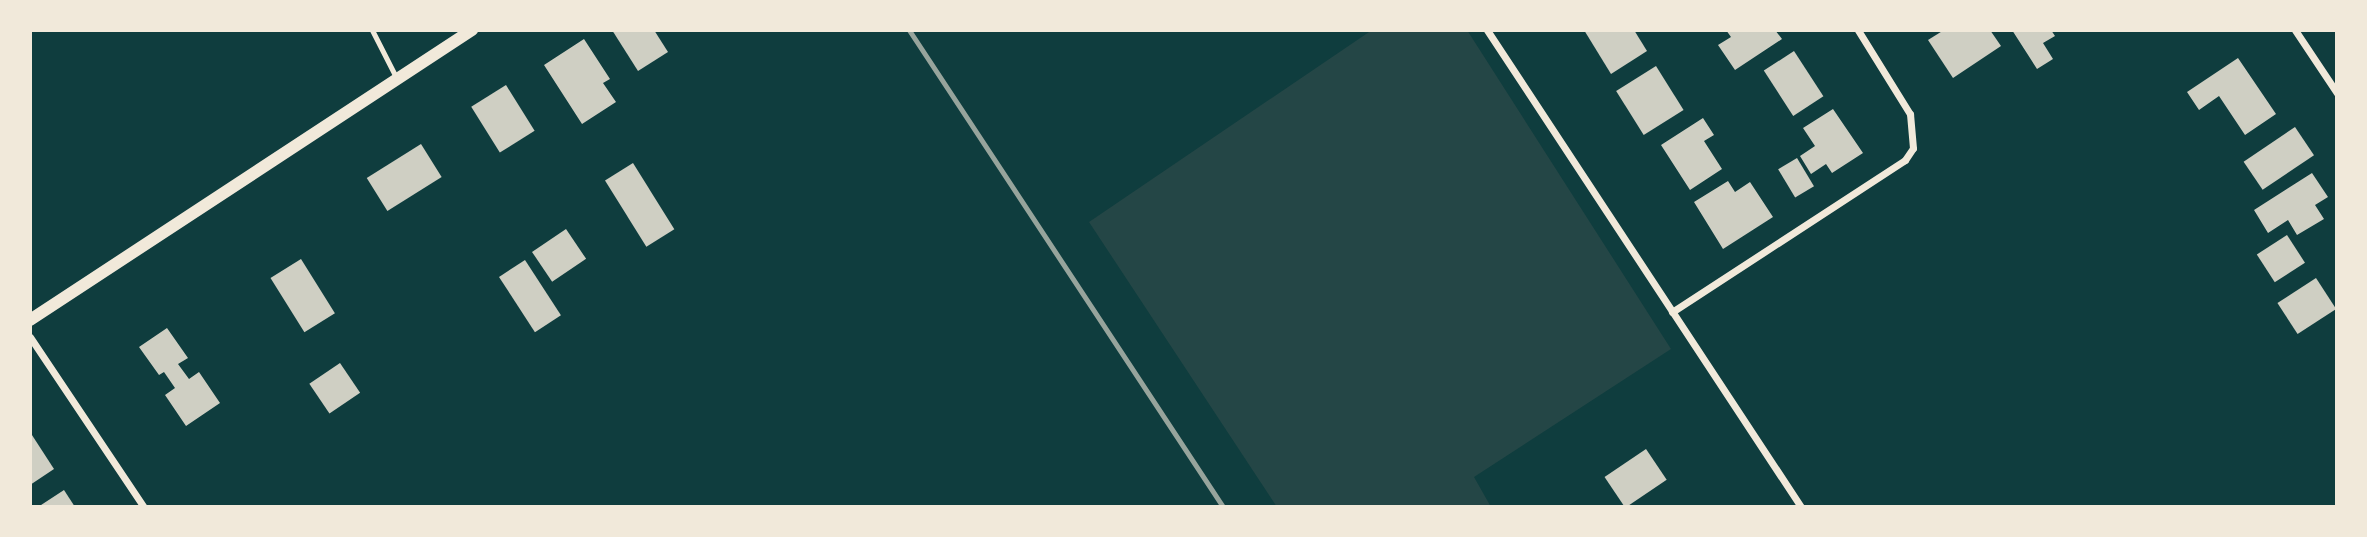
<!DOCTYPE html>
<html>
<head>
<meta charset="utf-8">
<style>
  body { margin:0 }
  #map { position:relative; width:2367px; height:537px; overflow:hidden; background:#0f3d3e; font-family:"Titillium Web",sans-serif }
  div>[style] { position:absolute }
  .green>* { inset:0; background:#244646 }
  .building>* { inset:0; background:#cfcfc3; transform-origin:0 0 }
  .service>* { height:5px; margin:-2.5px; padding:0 2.5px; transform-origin:2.5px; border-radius:2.5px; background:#f1e9da }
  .minor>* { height:7px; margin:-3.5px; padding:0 3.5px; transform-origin:3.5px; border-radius:3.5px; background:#f1e9da }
  .tertiary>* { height:12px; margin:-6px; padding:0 6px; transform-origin:6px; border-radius:6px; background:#f1e9da }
  .rail>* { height:5px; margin:-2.5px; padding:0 2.5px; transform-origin:2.5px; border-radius:2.5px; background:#97a49c }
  span { translate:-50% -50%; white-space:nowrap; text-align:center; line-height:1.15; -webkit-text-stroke:7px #f1e9da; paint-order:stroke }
  .frame { position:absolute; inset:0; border:32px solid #f1e9da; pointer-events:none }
</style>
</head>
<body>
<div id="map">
  <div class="green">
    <i style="clip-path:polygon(1372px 30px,1467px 30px,1671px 349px,1474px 477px,1491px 507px,1277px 507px,1089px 222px)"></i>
  </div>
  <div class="building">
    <i style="clip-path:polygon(612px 30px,654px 30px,668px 52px,638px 71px)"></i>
    <i style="clip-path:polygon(1584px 30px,1634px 30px,1647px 51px,1611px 74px)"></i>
    <i style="clip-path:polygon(1726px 30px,1775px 30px,1782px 39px,1735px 70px,1718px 45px,1731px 37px)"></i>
    <i style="clip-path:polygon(1944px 30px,1990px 30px,2001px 46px,1953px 78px,1928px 40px)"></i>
    <i style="clip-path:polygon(2012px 30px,2051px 30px,2055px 36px,2043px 43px,2053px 59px,2037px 69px)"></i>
    <i style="clip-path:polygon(584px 39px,610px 79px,603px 83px,616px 102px,582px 124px,544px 65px)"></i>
    <i style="left:1794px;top:51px;width:54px;height:36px;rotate:57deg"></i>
    <i style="clip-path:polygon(2238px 58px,2276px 114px,2245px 135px,2219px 96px,2199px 110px,2187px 92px)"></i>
    <i style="left:1656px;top:66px;width:52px;height:47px;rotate:58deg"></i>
    <i style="left:506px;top:85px;width:54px;height:41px;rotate:58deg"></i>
    <i style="clip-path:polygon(1833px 109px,1863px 153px,1832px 173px,1826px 164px,1811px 174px,1800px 156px,1815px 146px,1803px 128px)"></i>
    <i style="clip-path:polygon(1703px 118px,1714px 135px,1704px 141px,1722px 169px,1690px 190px,1661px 145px)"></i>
    <i style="left:2295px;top:127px;width:34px;height:62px;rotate:56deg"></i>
    <i style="left:421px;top:144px;width:39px;height:64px;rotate:58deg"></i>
    <i style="left:1797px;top:158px;width:33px;height:22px;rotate:59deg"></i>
    <i style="left:633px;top:163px;width:78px;height:33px;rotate:58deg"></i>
    <i style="clip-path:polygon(2312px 173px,2328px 197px,2315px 205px,2324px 219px,2297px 235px,2288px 220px,2268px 233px,2254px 210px)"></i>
    <i style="clip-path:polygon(1728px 181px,1735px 192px,1750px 182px,1773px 217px,1723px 249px,1694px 202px)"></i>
    <i style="left:566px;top:229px;width:36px;height:41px;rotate:56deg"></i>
    <i style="left:2287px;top:235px;width:33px;height:36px;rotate:57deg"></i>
    <i style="left:301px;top:259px;width:64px;height:36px;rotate:58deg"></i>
    <i style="left:525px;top:260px;width:66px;height:31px;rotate:57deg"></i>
    <i style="left:2316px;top:278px;width:37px;height:46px;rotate:57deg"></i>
    <i style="clip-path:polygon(167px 328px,188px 358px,178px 364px,189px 379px,199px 372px,220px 403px,186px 426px,165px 395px,175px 388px,164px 372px,159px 375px,139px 347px)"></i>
    <i style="left:340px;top:363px;width:36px;height:37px;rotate:56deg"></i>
    <i style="clip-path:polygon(30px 432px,54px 469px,30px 485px)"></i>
    <i style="left:1646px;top:449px;width:37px;height:50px;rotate:56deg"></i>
    <i style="clip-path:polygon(64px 490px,75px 507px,38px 507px)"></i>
  </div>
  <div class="service">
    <i style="left:372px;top:30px;width:55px;rotate:63deg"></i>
  </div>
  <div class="minor">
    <i style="left:1487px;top:30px;width:571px;rotate:56.64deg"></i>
    <i style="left:2295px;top:30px;width:76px;rotate:56.3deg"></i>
    <i style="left:1672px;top:312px;width:278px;rotate:-33.1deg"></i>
    <i style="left:1905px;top:160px;width:14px;rotate:-56deg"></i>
    <i style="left:1913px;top:148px;width:34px;rotate:-95deg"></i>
    <i style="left:1910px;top:114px;width:99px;rotate:-121.8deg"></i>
    <i style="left:30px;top:337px;width:205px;rotate:56.2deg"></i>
  </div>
  <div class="tertiary">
    <i style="left:30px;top:320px;width:529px;rotate:-33.27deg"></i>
  </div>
  <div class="rail">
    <i style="left:909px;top:30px;width:571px;rotate:56.64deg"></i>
  </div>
  <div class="frame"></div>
</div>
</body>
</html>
